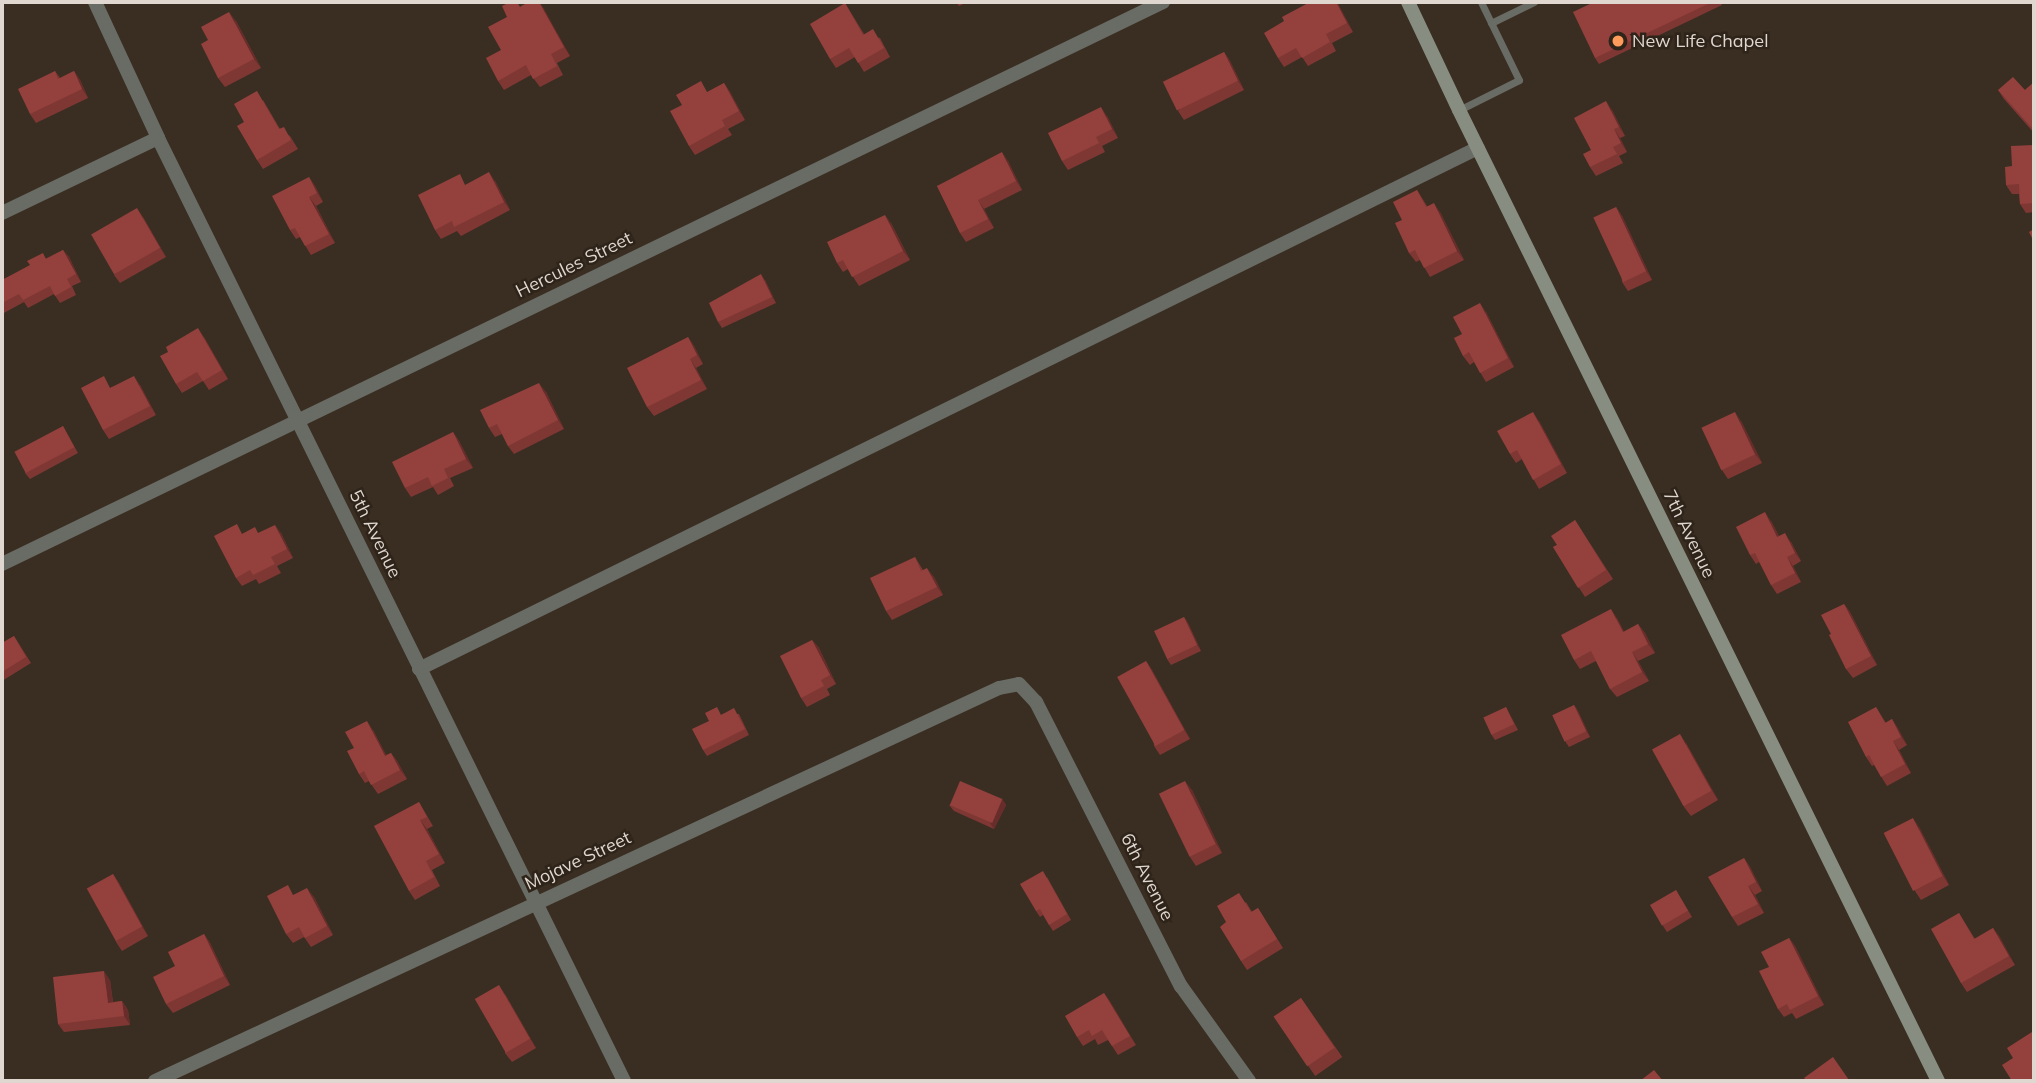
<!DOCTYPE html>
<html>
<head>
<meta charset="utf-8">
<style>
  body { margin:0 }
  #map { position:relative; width:2036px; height:1083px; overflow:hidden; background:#3a2e22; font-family:Mulish,sans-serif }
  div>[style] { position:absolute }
  .lane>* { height:7px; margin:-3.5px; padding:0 3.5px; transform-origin:3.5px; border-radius:3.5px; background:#696c65 }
  .street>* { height:14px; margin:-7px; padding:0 7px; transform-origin:7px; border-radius:7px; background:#696c65 }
  .secondary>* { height:14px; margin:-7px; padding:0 7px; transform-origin:7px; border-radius:7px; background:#888d82 }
  .wall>* { inset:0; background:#7f3734; transform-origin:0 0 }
  .shaded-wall>* { inset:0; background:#682d2b }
  .building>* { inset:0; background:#94403d; transform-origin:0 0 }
  .dots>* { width:19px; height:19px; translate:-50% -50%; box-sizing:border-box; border:4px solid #2f2419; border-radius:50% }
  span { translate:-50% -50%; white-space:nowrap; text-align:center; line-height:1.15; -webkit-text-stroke:5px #2f2419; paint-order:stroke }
  .poi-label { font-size:18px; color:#dfd7d0 }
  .left { translate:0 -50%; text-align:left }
  .street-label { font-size:18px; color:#dfd7d0 }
  .frame { position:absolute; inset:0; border:4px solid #dfd7d0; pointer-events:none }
</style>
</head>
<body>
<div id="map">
  <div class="lane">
    <i style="left:1491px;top:23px;width:48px;rotate:-26deg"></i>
    <i style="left:1459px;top:110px;width:67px;rotate:-26.6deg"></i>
    <i style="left:1519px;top:80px;width:87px;rotate:-116deg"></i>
  </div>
  <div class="street">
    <i style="left:95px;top:2px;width:150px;rotate:65.1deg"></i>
    <i style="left:158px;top:138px;width:1052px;rotate:63.7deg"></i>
    <i style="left:2px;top:213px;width:173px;rotate:-25.7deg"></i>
    <i style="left:2px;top:564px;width:1290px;rotate:-25.83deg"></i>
    <i style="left:419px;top:669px;width:1180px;rotate:-26.2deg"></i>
    <i style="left:155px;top:1081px;width:931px;rotate:-24.97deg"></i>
    <i style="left:999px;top:688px;width:20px;rotate:-11deg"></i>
    <i style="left:1019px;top:684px;width:25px;rotate:47deg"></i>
    <i style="left:1036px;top:702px;width:319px;rotate:63deg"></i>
    <i style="left:1181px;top:986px;width:117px;rotate:54.4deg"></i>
  </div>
  <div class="secondary">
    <i style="left:1408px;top:2px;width:119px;rotate:64.7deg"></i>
    <i style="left:1459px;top:110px;width:1083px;rotate:63.74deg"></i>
  </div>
  <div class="wall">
    <i style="clip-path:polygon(529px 2px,539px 2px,570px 56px,557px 63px,563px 75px,540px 87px,531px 75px,504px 90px,498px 81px,501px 50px,521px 6px)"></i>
    <i style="clip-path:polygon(956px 2px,967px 2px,959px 6px)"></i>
    <i style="clip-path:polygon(1337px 2px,1353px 32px,1332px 43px,1336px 51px,1308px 66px,1302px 57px,1284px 67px,1278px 58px)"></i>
    <i style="clip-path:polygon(1594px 2px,1720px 2px,1722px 5px,1599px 64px,1595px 58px)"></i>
    <i style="clip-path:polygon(845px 3px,864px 34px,880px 38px,890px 57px,864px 72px,855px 57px,836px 68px,830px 59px)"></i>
    <i style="clip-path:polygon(236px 21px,261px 68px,225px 87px,218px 78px,208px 40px)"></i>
    <i style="clip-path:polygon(1224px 52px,1230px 61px,1244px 90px,1184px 120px,1178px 111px)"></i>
    <i style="clip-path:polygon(55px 71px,60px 78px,74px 71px,80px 80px,88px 98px,36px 123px,30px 114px)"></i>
    <i style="clip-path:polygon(2034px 82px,2034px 133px,2004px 99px,1998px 90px,2025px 90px)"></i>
    <i style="clip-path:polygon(724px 83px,730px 92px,745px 120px,728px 129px,732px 135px,695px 155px,689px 146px,708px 92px)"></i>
    <i style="clip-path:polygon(263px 100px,280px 129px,290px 136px,298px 149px,263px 169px,257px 160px,244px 122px)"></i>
    <i style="clip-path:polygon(1612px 110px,1625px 136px,1620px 138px,1627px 152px,1619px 156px,1623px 163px,1596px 176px,1590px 167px,1591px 150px)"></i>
    <i style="clip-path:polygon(1107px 116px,1118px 138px,1102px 146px,1105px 152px,1068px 170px,1062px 161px)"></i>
    <i style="clip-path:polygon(2034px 145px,2034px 212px,2026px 213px,2020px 204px,2019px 194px,2012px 194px,2006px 185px,2012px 166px)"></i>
    <i style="clip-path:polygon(1008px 161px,1022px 190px,984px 209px,994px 228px,966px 242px,960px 233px,937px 186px)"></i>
    <i style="clip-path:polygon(309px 177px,315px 186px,323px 202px,316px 206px,335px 243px,311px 255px,300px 237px,296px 239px,290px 230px)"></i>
    <i style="clip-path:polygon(495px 181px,510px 210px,461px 236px,457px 231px,441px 239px,435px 230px,467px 184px)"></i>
    <i style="clip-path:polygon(1417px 190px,1427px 206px,1440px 212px,1464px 260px,1430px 277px,1420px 260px,1416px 262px,1409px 253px,1402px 220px)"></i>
    <i style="clip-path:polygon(1616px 207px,1622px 216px,1652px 280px,1628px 291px,1622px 282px)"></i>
    <i style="clip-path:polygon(143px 217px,166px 257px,120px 283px,114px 275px)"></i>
    <i style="clip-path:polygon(891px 223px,910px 260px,859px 286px,848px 269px,843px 272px,837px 263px)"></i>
    <i style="clip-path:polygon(63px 250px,69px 257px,81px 282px,72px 286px,76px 295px,60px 303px,54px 294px,28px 308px,24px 302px,2px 314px,2px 280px)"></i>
    <i style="clip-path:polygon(765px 280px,776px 303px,722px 328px,718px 322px)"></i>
    <i style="clip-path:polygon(1486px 312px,1514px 367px,1486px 382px,1474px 362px,1470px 365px,1463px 356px,1462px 334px)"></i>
    <i style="clip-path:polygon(204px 337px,228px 379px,209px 390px,203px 381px,182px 393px,176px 384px)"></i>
    <i style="clip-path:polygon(688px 337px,694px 346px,703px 364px,696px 368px,707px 389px,654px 416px,647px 407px)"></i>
    <i style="clip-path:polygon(140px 385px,156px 415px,109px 439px,103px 430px,111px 387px)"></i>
    <i style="clip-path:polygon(546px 392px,564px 429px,514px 454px,508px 446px,502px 434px,495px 437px,489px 428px)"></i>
    <i style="clip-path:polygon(1539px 421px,1567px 473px,1539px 489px,1522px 459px,1516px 463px,1510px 454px)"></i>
    <i style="clip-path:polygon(1741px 421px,1762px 463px,1728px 479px,1722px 470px)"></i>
    <i style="clip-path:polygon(63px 426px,78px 453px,30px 479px,25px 473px)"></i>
    <i style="clip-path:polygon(453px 432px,459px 441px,473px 468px,450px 478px,454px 486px,438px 495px,433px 487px,411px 497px,405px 488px)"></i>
    <i style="clip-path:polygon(1575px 520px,1613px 579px,1585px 597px,1553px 547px,1557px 545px)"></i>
    <i style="clip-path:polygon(1771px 521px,1779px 536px,1791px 542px,1801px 561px,1793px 566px,1801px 582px,1777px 594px,1771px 585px,1759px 562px,1756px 564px,1750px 555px)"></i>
    <i style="clip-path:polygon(243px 533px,281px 533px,293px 558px,277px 566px,281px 573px,259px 584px,256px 579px,242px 586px,236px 578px)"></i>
    <i style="clip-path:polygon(915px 557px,923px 570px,934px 577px,943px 595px,892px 620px,886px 611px)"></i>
    <i style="clip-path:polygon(1844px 604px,1850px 612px,1877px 665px,1853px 678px,1846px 669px,1831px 634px)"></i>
    <i style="clip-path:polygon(1184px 617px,1188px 623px,1201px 651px,1171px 665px,1167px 659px)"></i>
    <i style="clip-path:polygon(1617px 618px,1624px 632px,1638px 624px,1645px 633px,1655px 653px,1638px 661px,1649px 681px,1617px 697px,1610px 689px,1596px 661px,1580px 669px,1574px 660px)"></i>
    <i style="clip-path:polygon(14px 636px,31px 663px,2px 681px,2px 643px)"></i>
    <i style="clip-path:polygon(812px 640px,819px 648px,836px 684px,827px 689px,830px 695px,807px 707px,801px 698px)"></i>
    <i style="clip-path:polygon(1146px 661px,1152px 670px,1190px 739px,1160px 755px,1154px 746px)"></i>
    <i style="clip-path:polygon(1574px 705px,1578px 711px,1590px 737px,1569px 747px,1565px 741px)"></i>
    <i style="clip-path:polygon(1506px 707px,1518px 730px,1495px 740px,1491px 734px)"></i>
    <i style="clip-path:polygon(1876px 707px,1886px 723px,1892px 719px,1907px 745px,1899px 750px,1911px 773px,1887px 786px,1874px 765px,1872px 766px,1866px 757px)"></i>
    <i style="clip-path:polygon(722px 714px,739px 714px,749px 735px,707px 756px,703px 750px)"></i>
    <i style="clip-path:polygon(373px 730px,386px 755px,391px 753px,397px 761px,407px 779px,378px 794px,369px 781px,365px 783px,359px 774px,354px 748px)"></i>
    <i style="clip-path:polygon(1686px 743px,1718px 800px,1691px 816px,1684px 807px)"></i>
    <i style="clip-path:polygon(1192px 790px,1222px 853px,1196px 866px,1190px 857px)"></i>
    <i style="clip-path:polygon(1002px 799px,1006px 805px,994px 829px,954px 811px,949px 805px)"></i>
    <i style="clip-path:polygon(419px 802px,433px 826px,427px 829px,445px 863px,432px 870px,440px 886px,415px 900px,409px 891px)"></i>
    <i style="clip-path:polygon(1919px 827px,1949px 885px,1921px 900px,1915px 891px)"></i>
    <i style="clip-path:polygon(1744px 858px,1750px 867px,1762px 891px,1755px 895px,1764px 913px,1738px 926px,1732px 917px)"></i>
    <i style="clip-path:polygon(113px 874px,119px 883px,148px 936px,122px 951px,116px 942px)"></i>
    <i style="clip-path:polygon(1047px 877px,1071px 920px,1053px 931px,1043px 915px,1040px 917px,1036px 911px)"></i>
    <i style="clip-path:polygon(1676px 890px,1692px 917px,1667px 932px,1663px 926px)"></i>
    <i style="clip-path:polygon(295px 894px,314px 897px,333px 935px,311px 947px,304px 937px,293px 943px,286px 934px)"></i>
    <i style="clip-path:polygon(1246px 902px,1252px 912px,1258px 908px,1283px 948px,1247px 970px,1241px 961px,1226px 922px)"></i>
    <i style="clip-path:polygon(1959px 913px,1975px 939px,1993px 928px,2015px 965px,1967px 992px,1961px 983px)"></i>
    <i style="clip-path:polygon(204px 934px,210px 943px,230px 985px,173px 1013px,166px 1004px,175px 966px)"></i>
    <i style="clip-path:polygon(1789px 938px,1795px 946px,1824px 1005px,1796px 1019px,1792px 1013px,1784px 1017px,1778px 1009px,1769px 967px)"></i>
    <i style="clip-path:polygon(110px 980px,113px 1002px,122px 1001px,128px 1010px,130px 1025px,64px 1032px,58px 1024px)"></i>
    <i style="clip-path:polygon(1104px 993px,1136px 1045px,1118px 1055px,1108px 1040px,1098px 1045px,1095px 1039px,1083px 1046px,1077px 1037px)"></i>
    <i style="clip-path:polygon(505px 994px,536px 1048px,512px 1062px,505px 1053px)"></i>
    <i style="left:1301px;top:998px;width:72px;height:33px;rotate:55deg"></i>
  </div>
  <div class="shaded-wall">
    <i style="clip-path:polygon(539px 2px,543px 7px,570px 56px,564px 47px)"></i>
    <i style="clip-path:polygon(1336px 2px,1337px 2px,1353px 32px,1347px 23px)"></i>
    <i style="clip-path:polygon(229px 12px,236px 21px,261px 68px,254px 59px)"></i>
    <i style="clip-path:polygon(1224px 52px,1230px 61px,1244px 90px,1238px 81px)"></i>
    <i style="clip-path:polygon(74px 71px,80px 80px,88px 98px,82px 89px)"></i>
    <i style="clip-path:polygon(724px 83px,730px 92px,745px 120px,739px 111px)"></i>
    <i style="clip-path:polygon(1606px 101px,1612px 110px,1625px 136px,1619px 127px)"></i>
    <i style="clip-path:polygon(1101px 107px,1107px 116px,1118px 138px,1112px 129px)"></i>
    <i style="clip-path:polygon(1614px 129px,1620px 138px,1627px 152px,1621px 143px)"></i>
    <i style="clip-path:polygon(1002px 152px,1008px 161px,1022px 190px,1016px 181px)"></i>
    <i style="clip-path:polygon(489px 172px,495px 181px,510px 210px,504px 202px)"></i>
    <i style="clip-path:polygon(309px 177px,315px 186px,323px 202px,317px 193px)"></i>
    <i style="clip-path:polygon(309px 197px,316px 206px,335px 243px,329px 234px)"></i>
    <i style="clip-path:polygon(978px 200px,984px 209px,994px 228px,988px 219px)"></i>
    <i style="clip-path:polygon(1434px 203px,1440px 212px,1464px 260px,1457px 251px)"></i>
    <i style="clip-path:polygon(1616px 207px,1622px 216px,1652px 280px,1646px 271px)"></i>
    <i style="clip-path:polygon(137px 208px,143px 217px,166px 257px,160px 248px)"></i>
    <i style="clip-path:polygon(885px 215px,891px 223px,910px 260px,903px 251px)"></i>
    <i style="clip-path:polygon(63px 250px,69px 257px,81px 282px,76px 274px)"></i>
    <i style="clip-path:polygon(761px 274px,765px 280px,776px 303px,772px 297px)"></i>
    <i style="clip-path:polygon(1480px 303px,1486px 312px,1514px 367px,1508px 358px)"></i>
    <i style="clip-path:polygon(198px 328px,204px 337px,228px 379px,222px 370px)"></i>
    <i style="clip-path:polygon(688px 337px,694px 346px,703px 364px,697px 355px)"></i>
    <i style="clip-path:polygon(690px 359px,696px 368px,707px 389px,701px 380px)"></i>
    <i style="clip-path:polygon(134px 376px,140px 385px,156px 415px,150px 406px)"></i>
    <i style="clip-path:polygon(539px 383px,546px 392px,564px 429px,558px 420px)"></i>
    <i style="clip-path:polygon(1533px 412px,1539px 421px,1567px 473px,1561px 464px)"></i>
    <i style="clip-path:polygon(1735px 412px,1741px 421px,1762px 463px,1755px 454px)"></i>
    <i style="clip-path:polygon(453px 432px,459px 441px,473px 468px,466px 459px)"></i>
    <i style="clip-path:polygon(1765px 512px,1771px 521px,1784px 546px,1777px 537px)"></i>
    <i style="clip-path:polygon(275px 525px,281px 533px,293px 558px,287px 549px)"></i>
    <i style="clip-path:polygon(1785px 533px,1791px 542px,1801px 561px,1795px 553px)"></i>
    <i style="clip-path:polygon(1787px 557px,1793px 566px,1801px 582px,1795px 573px)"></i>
    <i style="clip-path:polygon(927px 568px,934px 577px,943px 595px,937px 587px)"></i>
    <i style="clip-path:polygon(1844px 604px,1850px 612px,1877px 665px,1871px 656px)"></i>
    <i style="clip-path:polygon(1611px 609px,1617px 618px,1629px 641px,1623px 632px)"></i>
    <i style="clip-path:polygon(1184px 617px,1188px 623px,1201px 651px,1197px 645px)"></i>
    <i style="clip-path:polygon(1638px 624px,1645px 633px,1655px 653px,1648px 644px)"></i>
    <i style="clip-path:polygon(812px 640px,819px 648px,836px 684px,830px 675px)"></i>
    <i style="clip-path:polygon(1632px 652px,1638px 661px,1649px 681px,1642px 672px)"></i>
    <i style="clip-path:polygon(1146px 661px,1152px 670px,1190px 739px,1184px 730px)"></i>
    <i style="clip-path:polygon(1574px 705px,1578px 711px,1590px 737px,1586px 731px)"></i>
    <i style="clip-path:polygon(1892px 719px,1898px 728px,1907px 745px,1901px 737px)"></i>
    <i style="clip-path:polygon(367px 721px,373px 730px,391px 765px,385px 756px)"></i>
    <i style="clip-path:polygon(1680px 734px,1686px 743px,1718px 800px,1712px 791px)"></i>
    <i style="clip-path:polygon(1893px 741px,1899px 750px,1911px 773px,1905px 764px)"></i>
    <i style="clip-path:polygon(391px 753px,397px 761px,407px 779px,400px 770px)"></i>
    <i style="clip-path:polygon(1185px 781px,1192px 790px,1222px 853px,1216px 844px)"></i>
    <i style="clip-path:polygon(1002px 799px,1006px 805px,994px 829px,990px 823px)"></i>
    <i style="clip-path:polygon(1913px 818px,1919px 827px,1949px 885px,1943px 876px)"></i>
    <i style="clip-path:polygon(420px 820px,427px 829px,445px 863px,439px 854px)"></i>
    <i style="clip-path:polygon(1744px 858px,1750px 867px,1762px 891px,1756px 882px)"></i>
    <i style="clip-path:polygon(113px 874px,119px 883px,148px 936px,142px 927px)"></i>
    <i style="clip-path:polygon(1748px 886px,1755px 895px,1764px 913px,1758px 904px)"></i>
    <i style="clip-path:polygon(307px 888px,314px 897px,333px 935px,327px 926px)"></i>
    <i style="clip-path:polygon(1993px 928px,2000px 937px,2015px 965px,2009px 956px)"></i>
    <i style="clip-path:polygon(204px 934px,210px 943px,230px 985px,224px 976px)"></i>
    <i style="clip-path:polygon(1789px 938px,1795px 946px,1824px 1005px,1818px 996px)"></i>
    <i style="clip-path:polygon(104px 971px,110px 980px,114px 1012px,108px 1003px)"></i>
    <i style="clip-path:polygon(499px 985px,505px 994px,536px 1048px,530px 1039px)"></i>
    <i style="clip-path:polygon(1104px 993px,1110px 1001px,1136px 1045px,1130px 1036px)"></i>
    <i style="clip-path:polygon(122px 1001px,128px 1010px,130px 1025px,124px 1016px)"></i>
  </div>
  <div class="building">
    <i style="clip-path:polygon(510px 2px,517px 2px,520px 7px,529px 2px,539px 2px,564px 47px,551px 54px,557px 66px,533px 79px,526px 65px,498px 81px,486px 58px,501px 50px,488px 27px,507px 17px,502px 6px)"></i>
    <i style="clip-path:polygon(1310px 2px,1336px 2px,1347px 23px,1326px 34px,1330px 42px,1302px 58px,1296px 48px,1278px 58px,1264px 33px,1284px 21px,1282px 17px)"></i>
    <i style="clip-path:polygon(1594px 2px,1712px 2px,1595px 58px,1573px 12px)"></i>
    <i style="clip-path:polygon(845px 3px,863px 35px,873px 29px,884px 48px,858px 63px,849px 48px,830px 59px,810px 24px)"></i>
    <i style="clip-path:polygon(229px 12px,254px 59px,218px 78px,201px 44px,208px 40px,201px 27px)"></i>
    <i style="left:1224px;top:52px;width:32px;height:68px;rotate:64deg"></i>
    <i style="clip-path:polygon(55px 71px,58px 79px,74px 71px,82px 89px,30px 114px,18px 89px)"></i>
    <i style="clip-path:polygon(2013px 77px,2025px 90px,2034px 82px,2034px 126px,2032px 128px,1998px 90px)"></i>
    <i style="clip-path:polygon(701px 81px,707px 92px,724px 83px,739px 111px,722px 120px,725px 126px,689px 146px,670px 111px,682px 105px,676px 95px)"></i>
    <i style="clip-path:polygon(257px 91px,279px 129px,284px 127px,291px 140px,257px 160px,237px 126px,244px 122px,234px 104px)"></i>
    <i style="clip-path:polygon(1606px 101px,1619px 127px,1614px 129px,1621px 143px,1613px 147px,1617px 154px,1590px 167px,1583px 154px,1591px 150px,1574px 118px)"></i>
    <i style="clip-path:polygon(1101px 107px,1112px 129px,1096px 137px,1099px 143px,1062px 161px,1048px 133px)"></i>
    <i style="clip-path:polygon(2034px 145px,2034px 203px,2020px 204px,2019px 184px,2006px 185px,2005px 167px,2012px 166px,2011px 146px)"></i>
    <i style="clip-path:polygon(1002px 152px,1016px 181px,978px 200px,988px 219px,960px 233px,937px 186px)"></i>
    <i style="clip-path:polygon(489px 172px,504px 202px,454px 227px,452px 221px,435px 230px,418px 195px,460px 174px,465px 185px)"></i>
    <i style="clip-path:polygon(309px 177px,317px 193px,309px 197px,329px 234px,305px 246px,295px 228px,290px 230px,272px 196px)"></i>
    <i style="clip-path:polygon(1417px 190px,1426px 207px,1434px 203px,1457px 251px,1424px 268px,1415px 250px,1409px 253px,1395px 223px,1402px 220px,1393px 202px)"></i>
    <i style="left:1616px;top:207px;width:71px;height:25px;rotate:65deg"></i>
    <i style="left:137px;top:208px;width:46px;height:53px;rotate:60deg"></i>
    <i style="clip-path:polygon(885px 215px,903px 251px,852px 277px,843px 260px,837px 263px,827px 242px)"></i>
    <i style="clip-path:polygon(2034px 229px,2034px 242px,2029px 232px)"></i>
    <i style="clip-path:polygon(63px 250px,76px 274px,67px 279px,71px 287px,55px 296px,50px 286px,23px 300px,19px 294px,2px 303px,2px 280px,30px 265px,27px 261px,43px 253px,46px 259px)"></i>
    <i style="clip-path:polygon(761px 274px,772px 297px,718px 322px,709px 303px)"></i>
    <i style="clip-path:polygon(1480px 303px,1508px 358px,1480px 373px,1469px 352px,1463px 356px,1454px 338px,1462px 334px,1453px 317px)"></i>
    <i style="clip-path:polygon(198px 328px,222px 370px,203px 381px,197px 372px,176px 384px,160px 356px,168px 352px,166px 347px)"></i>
    <i style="clip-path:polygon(688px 337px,697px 355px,690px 359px,701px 380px,647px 407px,627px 368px)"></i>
    <i style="clip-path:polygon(104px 376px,110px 388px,134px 376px,150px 406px,103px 430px,81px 388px)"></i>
    <i style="clip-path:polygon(539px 383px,558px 420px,508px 446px,497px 424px,489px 428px,480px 410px)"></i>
    <i style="clip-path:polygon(1533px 412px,1561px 464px,1533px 480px,1517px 450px,1510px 454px,1497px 431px)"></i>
    <i style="left:1735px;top:412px;width:47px;height:37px;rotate:65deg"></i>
    <i style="left:63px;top:426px;width:24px;height:55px;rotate:62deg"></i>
    <i style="clip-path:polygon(453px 432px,466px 459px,444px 469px,448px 478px,432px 486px,428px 477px,405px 488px,392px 462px)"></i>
    <i style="clip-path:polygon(1765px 512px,1777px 537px,1785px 533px,1795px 553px,1787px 557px,1795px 573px,1771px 585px,1755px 553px,1750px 555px,1736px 527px)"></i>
    <i style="clip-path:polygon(1575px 520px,1606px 570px,1578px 588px,1553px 547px,1557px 545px,1551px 536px)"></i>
    <i style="clip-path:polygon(237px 524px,242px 534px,255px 527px,258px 533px,275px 525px,287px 549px,271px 557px,275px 564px,253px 575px,250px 570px,236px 578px,214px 536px)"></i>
    <i style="clip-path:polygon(915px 557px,921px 571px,927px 568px,937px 587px,886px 611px,870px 578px)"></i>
    <i style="clip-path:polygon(1844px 604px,1871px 656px,1846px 669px,1829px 635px,1831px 634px,1821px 615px)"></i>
    <i style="clip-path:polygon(1611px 609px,1623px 632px,1638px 624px,1648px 644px,1632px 652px,1642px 672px,1610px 689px,1591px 651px,1574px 660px,1561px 635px)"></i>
    <i style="left:1184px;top:617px;width:31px;height:33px;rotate:65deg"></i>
    <i style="clip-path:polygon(14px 636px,26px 657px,2px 672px,2px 643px)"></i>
    <i style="clip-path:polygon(812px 640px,830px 675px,821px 680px,824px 686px,801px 698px,780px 656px)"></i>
    <i style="left:1146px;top:661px;width:79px;height:33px;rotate:61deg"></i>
    <i style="left:1574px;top:705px;width:29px;height:24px;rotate:65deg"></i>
    <i style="clip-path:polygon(717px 707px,721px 715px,734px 708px,745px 729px,703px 750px,692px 729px,709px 721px,705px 713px)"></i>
    <i style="left:1506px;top:707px;width:19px;height:25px;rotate:65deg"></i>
    <i style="clip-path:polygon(1876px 707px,1885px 723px,1892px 719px,1901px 737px,1893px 741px,1905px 764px,1881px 777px,1869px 755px,1866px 757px,1848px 722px)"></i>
    <i style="clip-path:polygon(367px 721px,385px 756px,391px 753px,400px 770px,371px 785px,364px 771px,359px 774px,347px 751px,354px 748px,345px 732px)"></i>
    <i style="left:1680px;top:734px;width:65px;height:32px;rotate:61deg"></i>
    <i style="left:960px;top:781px;width:46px;height:26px;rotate:23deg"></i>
    <i style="left:1185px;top:781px;width:70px;height:29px;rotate:64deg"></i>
    <i style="clip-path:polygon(419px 802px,427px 817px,420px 820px,439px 854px,426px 861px,434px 877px,409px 891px,374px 826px)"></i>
    <i style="left:1913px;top:818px;width:65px;height:33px;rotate:63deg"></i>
    <i style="clip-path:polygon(1744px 858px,1756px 882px,1748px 886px,1758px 904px,1732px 917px,1708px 877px)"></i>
    <i style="clip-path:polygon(1043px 871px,1067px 914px,1049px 925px,1040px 909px,1036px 911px,1020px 884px)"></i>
    <i style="left:113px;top:874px;width:60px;height:30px;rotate:61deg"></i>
    <i style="clip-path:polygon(288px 885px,293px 895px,307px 888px,327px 926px,305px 938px,299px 927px,286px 934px,267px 896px)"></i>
    <i style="left:1676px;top:890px;width:24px;height:30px;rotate:60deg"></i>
    <i style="clip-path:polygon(1239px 893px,1251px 912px,1258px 908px,1277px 939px,1241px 961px,1220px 927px,1226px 922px,1217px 906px)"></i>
    <i style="clip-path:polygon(1959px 913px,1974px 939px,1993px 928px,2009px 956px,1961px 983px,1931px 929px)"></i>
    <i style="clip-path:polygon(204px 934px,224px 976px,166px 1004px,153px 977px,175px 966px,168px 952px)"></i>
    <i style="clip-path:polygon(1789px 938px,1818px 996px,1790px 1010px,1787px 1004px,1778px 1009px,1759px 971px,1769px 967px,1761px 952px)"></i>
    <i style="clip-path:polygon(104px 971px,108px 1003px,122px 1001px,124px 1016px,58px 1024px,53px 977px)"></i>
    <i style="left:499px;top:985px;width:62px;height:28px;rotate:60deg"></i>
    <i style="clip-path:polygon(1104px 993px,1130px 1036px,1112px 1046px,1102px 1030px,1092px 1036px,1089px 1030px,1077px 1037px,1065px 1016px)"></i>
    <i style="left:1301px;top:998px;width:60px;height:33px;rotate:56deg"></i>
    <i style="clip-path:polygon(2032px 1032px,2034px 1035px,2034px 1081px,2012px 1081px,2002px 1065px,2013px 1058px,2007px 1048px)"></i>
    <i style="clip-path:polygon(1833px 1057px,1849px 1080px,1847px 1081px,1807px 1081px,1804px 1078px)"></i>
    <i style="clip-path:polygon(1654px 1070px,1663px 1081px,1640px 1081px)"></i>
  </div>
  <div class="dots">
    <i style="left:1618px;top:41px;background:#ff9b5b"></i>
  </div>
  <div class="poi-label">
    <span class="left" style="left:1632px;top:41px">New Life Chapel</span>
  </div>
  <div class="street-label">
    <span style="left:574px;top:265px;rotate:-26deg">Hercules Street</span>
    <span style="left:375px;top:534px;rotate:64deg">5th Avenue</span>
    <span style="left:1689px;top:534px;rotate:64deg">7th Avenue</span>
    <span style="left:578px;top:861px;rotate:-25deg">Mojave Street</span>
    <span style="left:1147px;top:877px;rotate:63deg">6th Avenue</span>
  </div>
  <div class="frame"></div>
</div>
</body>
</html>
